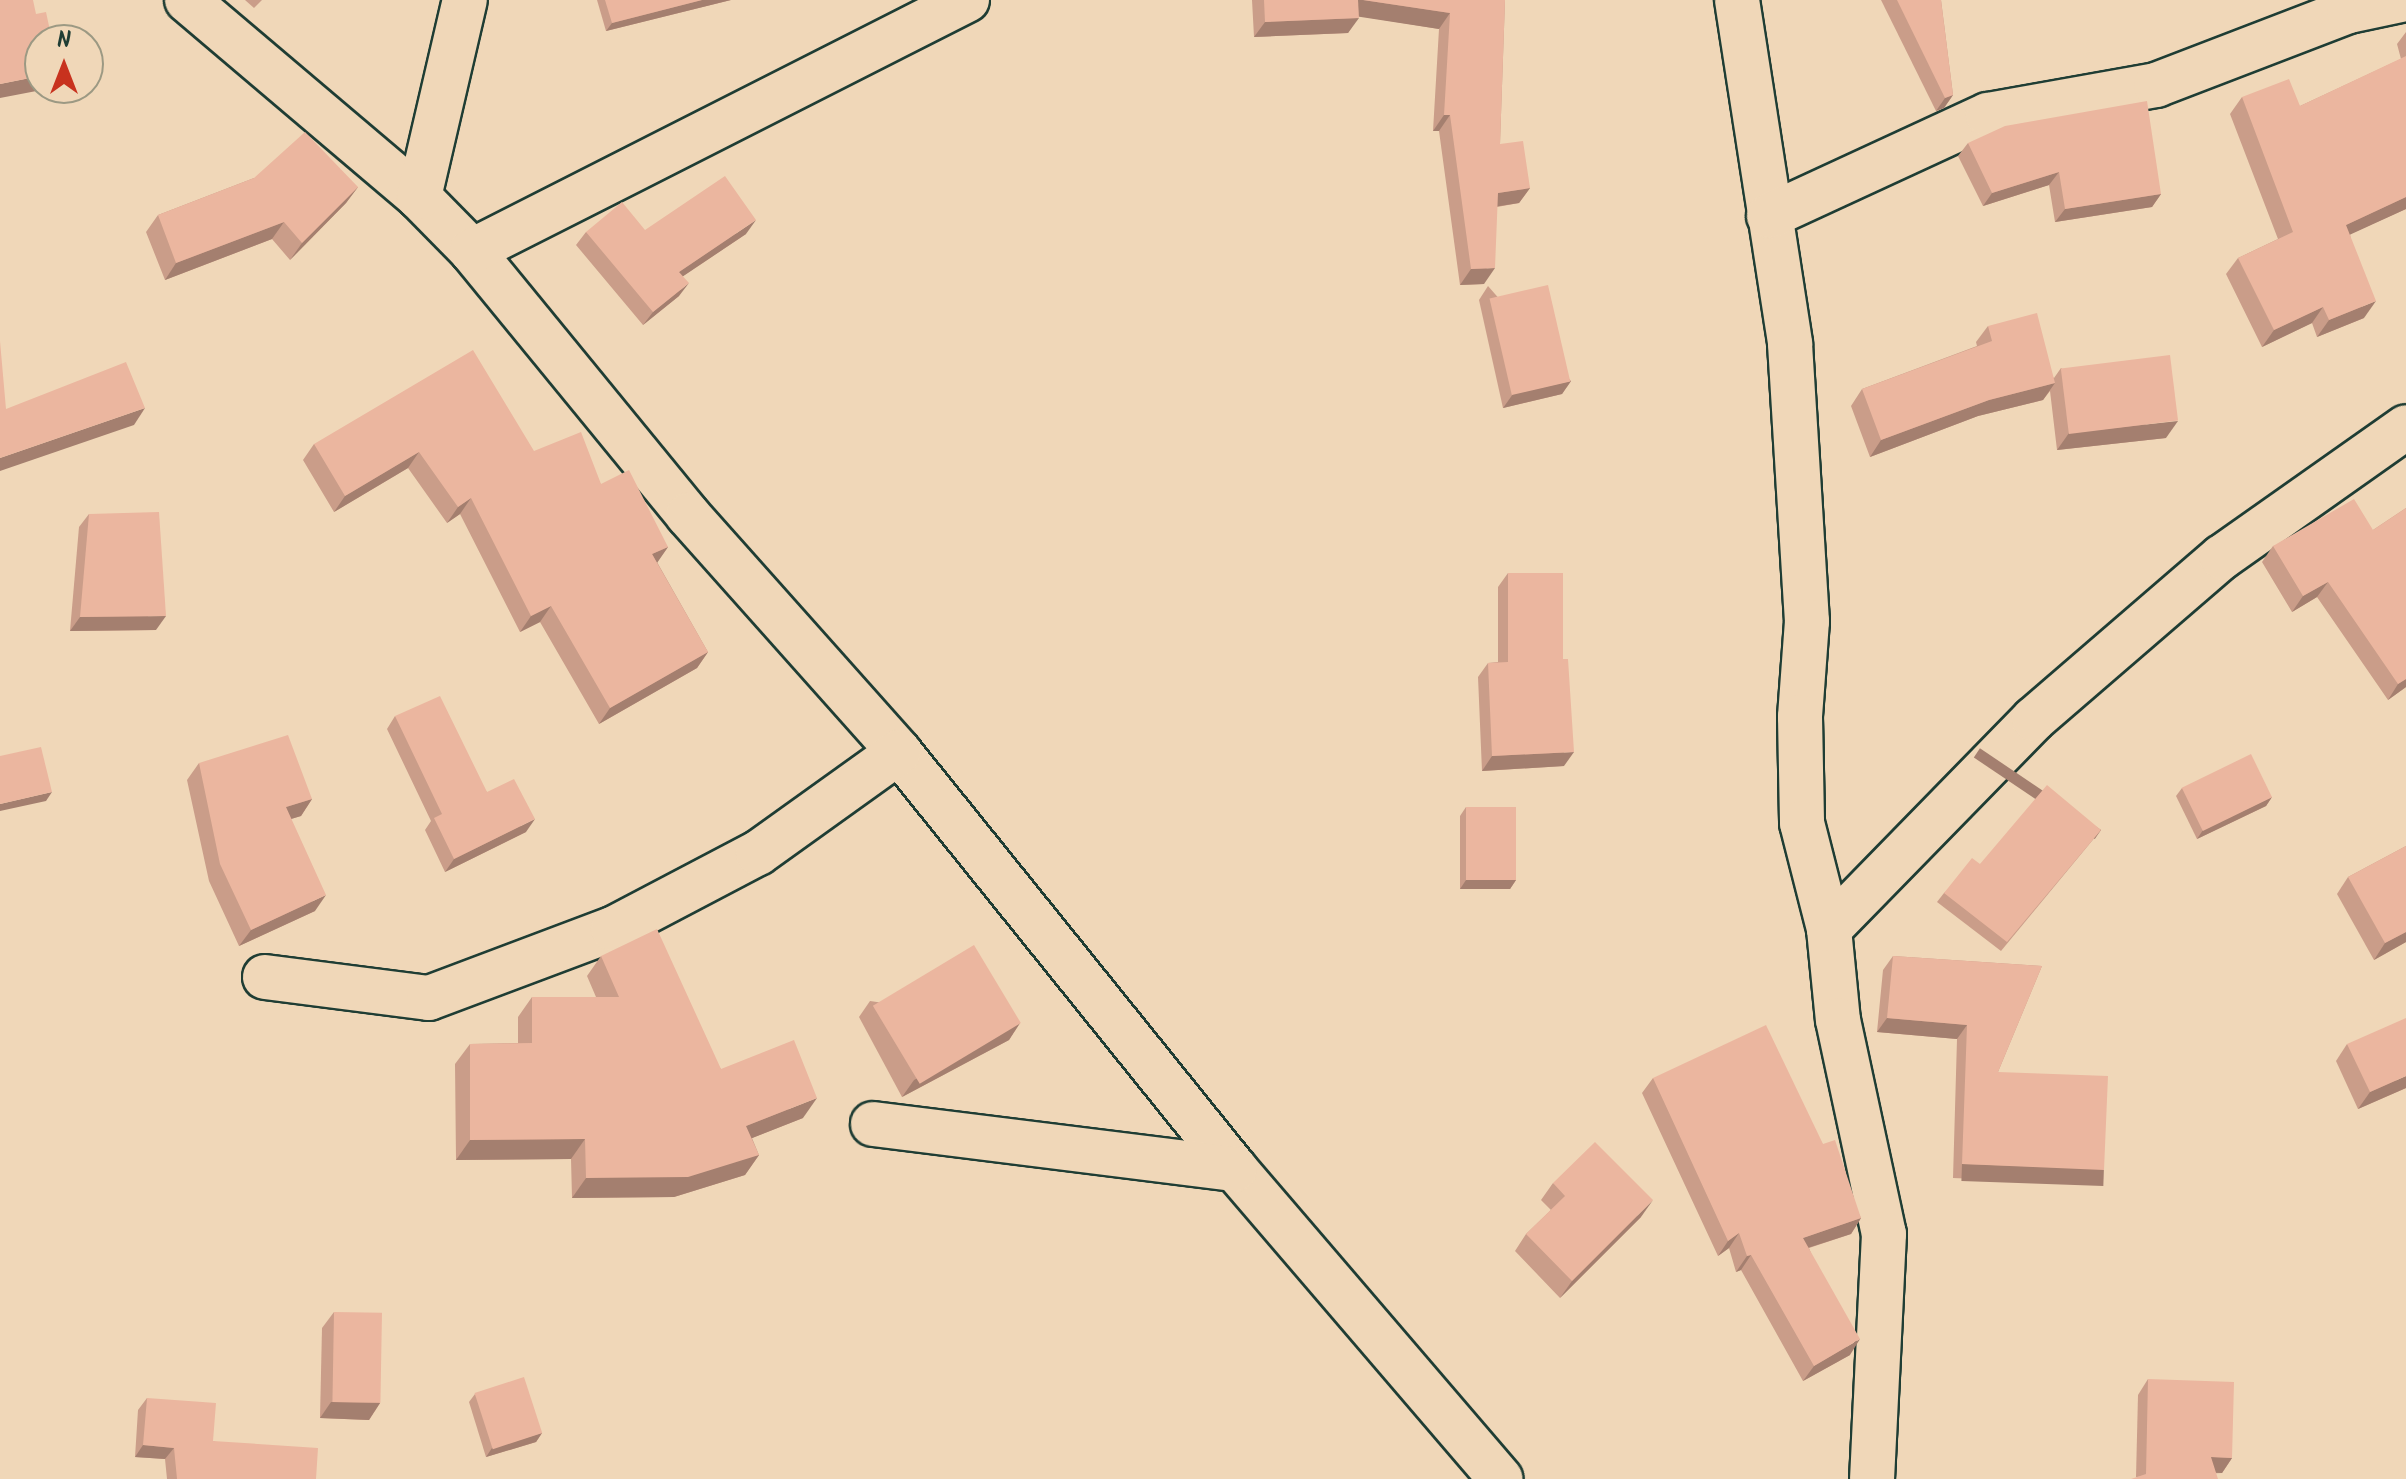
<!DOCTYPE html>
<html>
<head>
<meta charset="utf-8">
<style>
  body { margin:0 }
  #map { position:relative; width:2406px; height:1479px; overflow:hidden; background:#f0d7b8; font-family:Kalam,sans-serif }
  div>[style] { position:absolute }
  .roads { filter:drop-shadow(2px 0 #1f3d34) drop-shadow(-2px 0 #1f3d34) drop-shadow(0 2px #1f3d34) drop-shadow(0 -2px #1f3d34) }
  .minor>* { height:44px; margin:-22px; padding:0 22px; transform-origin:22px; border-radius:22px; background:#f0d7b8 }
  .wall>* { inset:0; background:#ca9d89 }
  .shaded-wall>* { inset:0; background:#a47f6f; transform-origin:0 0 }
  .building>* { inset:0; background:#ebb69f; transform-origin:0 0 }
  span { translate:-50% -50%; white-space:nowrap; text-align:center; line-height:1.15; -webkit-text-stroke:6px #f0d7b8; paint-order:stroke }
  .north { position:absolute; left:24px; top:24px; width:80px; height:80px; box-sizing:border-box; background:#f0d7b8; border:2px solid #9c9983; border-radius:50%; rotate:0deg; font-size:22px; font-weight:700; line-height:32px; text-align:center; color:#1f3d34 }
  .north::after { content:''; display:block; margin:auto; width:28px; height:36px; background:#c8321e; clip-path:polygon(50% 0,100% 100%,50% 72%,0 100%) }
</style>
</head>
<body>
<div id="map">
  <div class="roads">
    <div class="minor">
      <i style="left:187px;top:0;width:304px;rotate:40.3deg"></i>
      <i style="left:419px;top:197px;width:76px;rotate:45.5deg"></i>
      <i style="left:472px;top:251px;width:341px;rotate:50.7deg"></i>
      <i style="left:688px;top:515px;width:317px;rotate:48.3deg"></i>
      <i style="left:899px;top:752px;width:536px;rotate:51.14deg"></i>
      <i style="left:1235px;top:1169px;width:408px;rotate:49.4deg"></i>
      <i style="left:1737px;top:0;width:348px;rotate:81.2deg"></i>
      <i style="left:1790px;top:344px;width:278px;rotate:86.5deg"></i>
      <i style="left:1807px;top:621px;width:96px;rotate:94.2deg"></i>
      <i style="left:1800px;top:717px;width:106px;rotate:88.9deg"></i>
      <i style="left:1802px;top:823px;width:109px;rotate:75.7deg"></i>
      <i style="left:1829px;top:929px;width:91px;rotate:84.4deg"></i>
      <i style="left:1838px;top:1020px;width:219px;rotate:77.9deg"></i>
      <i style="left:1884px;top:1234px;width:245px;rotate:92.8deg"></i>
      <i style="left:419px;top:197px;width:202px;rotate:-76.9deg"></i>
      <i style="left:1769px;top:216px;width:241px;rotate:-24.8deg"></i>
      <i style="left:1988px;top:115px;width:171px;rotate:-10.1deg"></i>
      <i style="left:2156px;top:85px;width:207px;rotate:-21deg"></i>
      <i style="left:2349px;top:11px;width:53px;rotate:-11.9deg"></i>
      <i style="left:472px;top:251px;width:555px;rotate:-26.89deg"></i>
      <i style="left:1829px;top:929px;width:293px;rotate:-45.7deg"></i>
      <i style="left:2034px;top:719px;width:248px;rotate:-40.8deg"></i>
      <i style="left:2222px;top:557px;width:225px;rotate:-35.2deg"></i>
      <i style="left:265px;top:977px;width:165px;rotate:7.3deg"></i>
      <i style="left:429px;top:998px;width:197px;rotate:-20.6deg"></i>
      <i style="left:613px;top:929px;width:164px;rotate:-27.7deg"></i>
      <i style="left:758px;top:853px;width:173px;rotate:-35.6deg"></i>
      <i style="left:873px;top:1124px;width:365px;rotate:7.1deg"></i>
    </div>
  </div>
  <div class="wall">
    <i style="clip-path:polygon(245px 0,262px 0,254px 8px)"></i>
    <i style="clip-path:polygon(597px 0,731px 0,606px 31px)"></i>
    <i style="clip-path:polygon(1252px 0,1505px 0,1500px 144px,1530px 188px,1519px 203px,1497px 207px,1484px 284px,1460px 285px,1439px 131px,1433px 131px,1439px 29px,1359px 16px,1348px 33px,1254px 37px)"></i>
    <i style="clip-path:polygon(1881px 0,1941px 0,1953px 95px,1944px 108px,1936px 111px)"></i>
    <i style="clip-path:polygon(2406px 32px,2406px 209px,2350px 234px,2364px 318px,2317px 337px,2312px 323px,2262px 347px,2226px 274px,2238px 258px,2278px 239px,2230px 114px,2242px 97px,2300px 106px,2401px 59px,2397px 44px)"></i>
    <i style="clip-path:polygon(1968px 143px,2161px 194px,2152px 207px,2055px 222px,2049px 185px,1983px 206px,1958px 156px)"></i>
    <i style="clip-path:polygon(254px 178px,358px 187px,346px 203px,290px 260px,272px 239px,165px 280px,146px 232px,158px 215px)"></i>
    <i style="clip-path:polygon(645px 230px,746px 234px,683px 276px,679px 296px,643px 325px,576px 245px,586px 232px)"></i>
    <i style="clip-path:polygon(1488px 286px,1571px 381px,1562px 394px,1503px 408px,1479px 300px)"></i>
    <i style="clip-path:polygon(1988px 326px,2054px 378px,2061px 368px,2166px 438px,2057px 450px,2050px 391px,2043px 400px,1978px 416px,1870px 457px,1851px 406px,1862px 389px,1977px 346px,1976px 342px)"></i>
    <i style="clip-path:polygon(314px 444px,534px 451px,601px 484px,668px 547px,657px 562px,708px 652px,697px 668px,599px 724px,540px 622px,520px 632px,460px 514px,447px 523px,408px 468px,334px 512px,303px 460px)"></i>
    <i style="clip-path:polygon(2406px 508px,2406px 687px,2388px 700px,2317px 597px,2292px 612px,2262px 562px,2273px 546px,2373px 530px)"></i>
    <i style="clip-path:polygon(89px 514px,156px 630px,70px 631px,79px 527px)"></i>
    <i style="clip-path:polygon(1508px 573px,1563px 659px,1564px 766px,1482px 771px,1478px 677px,1488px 663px,1498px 662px,1498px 587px)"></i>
    <i style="clip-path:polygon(395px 716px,487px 792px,526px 832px,445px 872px,425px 830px,431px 821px,387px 729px)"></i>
    <i style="clip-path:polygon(199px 763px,312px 799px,301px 816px,291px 819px,315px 911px,239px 946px,209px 881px,187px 780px)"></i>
    <i style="clip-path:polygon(2182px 788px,2272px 797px,2266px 806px,2197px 839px,2176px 796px)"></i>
    <i style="clip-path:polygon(1466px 807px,1516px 880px,1510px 889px,1460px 889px,1460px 816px)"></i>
    <i style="clip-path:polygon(2101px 830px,2001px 951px,1937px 902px,1944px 893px,1980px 864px)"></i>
    <i style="clip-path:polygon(2406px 846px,2406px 942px,2374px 960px,2337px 894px,2348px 877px)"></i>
    <i style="clip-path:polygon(601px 956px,721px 1069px,803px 1118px,752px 1138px,759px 1155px,745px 1175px,674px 1197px,572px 1198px,571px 1159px,456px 1160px,455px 1064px,470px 1044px,518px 1043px,518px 1017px,532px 997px,596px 997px,587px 976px)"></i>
    <i style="clip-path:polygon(1893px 956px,2042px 966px,1998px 1072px,2094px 1184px,1953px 1178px,1957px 1039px,1877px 1032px,1883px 970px)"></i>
    <i style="clip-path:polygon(870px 1001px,1020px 1023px,1009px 1040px,902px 1097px,859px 1017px)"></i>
    <i style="clip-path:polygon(2347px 1044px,2406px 1088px,2358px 1109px,2336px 1061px)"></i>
    <i style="clip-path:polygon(1653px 1078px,1823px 1144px,1861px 1218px,1851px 1234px,1809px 1248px,1850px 1355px,1803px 1381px,1741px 1270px,1736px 1272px,1729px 1248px,1718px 1256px,1642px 1093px)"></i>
    <i style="clip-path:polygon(1553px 1183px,1641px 1217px,1560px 1298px,1515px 1251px,1526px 1234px,1551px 1210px,1541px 1200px)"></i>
    <i style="clip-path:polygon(334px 1312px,380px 1403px,369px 1420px,320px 1418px,322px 1328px)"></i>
    <i style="clip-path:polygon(2148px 1379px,2232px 1458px,2222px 1473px,2136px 1477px,2138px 1395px)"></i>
    <i style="clip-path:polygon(475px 1394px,542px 1433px,536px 1442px,486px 1457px,469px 1402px)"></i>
    <i style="clip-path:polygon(147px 1398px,213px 1441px,316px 1479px,167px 1479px,165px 1459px,135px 1457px,138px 1410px)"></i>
  </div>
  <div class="shaded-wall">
    <i style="clip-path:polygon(702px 0,731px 0,606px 31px,612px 23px)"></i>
    <i style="clip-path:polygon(1358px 0,1363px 0,1450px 13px,1439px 29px,1348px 15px)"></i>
    <i style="clip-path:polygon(1359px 18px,1348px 33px,1254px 37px,1265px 22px)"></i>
    <i style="clip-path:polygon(40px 76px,40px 88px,52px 88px,0 98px,0 84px)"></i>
    <i style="clip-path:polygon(1953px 95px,1944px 108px,1936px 111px,1945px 98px)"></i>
    <i style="clip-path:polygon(1444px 115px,1450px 115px,1439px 131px,1433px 131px)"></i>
    <i style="clip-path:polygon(2059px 172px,2049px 185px,1983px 206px,1992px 193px)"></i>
    <i style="clip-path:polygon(358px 187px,346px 203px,290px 260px,302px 243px)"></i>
    <i style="clip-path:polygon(1530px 188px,1519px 203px,1487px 208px,1498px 193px)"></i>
    <i style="clip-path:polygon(2161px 194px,2152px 207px,2055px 222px,2065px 209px)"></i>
    <i style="clip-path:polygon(2406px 197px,2406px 209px,2334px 242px,2346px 225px)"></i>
    <i style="clip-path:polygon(756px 220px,746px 234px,670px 285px,679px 272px)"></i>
    <i style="clip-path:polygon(284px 222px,272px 239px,165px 280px,176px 263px)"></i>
    <i style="clip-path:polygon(1495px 268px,1484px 284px,1460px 285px,1471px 269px)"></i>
    <i style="clip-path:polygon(689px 283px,679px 296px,643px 325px,653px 312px)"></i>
    <i style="clip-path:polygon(2376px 301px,2364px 318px,2317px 337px,2329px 320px)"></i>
    <i style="clip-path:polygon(2323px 307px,2312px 323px,2262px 347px,2274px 330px)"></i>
    <i style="clip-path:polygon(1571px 381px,1562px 394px,1503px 408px,1513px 394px)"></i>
    <i style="clip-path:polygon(2055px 383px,2043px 400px,1978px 416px,1870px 457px,1881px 440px,1989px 400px)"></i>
    <i style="clip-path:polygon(145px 408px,134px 425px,0 471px,0 458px)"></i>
    <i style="clip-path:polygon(2178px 421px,2166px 438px,2057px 450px,2069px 433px)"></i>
    <i style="clip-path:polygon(419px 452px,408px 468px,334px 512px,345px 496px)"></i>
    <i style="clip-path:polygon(471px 498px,460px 514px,447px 523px,458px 507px)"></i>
    <i style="clip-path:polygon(668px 547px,657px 563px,652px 554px)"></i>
    <i style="clip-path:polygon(2328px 582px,2317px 597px,2292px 612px,2303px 596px)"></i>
    <i style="clip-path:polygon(551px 606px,540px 622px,520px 632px,531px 616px)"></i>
    <i style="clip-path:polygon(166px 616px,156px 630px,70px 631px,80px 617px)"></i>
    <i style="clip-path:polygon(708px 652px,697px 668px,599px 724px,610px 708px)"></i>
    <i style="clip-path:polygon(2406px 679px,2406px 687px,2388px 700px,2398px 684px)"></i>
    <i style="clip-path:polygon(1574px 752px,1564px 766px,1482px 771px,1492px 756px)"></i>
    <i style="clip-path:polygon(52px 792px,46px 801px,0 811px,0 804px)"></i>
    <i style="clip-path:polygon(2272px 797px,2266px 806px,2197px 839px,2203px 830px)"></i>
    <i style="clip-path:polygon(312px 799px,301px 816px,274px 824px,286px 807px)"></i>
    <i style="clip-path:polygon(535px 819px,526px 832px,445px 872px,454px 859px)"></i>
    <i style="left:2101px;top:830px;width:11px;height:146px;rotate:124deg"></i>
    <i style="clip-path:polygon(1466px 880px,1516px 880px,1510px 889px,1460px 889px)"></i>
    <i style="clip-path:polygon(326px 895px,315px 911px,239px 946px,251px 930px)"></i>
    <i style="clip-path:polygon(2406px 932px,2406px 942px,2374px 960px,2385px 943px)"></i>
    <i style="clip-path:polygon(1887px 1018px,1967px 1025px,1957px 1039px,1877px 1032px)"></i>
    <i style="clip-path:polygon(1020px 1023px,1009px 1040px,902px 1097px,914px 1080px)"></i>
    <i style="clip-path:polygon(2406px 1076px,2406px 1088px,2358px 1109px,2370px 1092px)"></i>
    <i style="clip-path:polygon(817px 1098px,803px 1118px,732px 1146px,746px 1126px)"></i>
    <i style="clip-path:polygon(585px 1139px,571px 1159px,456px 1160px,470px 1140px)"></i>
    <i style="clip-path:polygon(759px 1155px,745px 1175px,674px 1197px,572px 1198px,586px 1178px)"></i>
    <i style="left:1962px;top:1164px;width:142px;height:17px;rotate:2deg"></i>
    <i style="clip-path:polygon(1653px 1200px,1641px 1217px,1560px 1298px,1572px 1281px)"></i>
    <i style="clip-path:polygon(1861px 1218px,1851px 1234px,1792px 1253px,1803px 1238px)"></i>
    <i style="clip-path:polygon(1739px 1233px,1729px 1248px,1718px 1256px,1728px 1241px)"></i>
    <i style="clip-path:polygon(1751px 1255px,1741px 1270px,1736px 1272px,1747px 1256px)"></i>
    <i style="clip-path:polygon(1860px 1339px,1850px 1355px,1803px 1381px,1814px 1366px)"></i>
    <i style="clip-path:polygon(331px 1402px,380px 1403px,369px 1420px,320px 1418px)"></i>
    <i style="clip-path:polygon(542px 1433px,536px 1442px,486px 1457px,492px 1448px)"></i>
    <i style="clip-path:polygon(143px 1445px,174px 1448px,165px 1459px,135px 1457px)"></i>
    <i style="clip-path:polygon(2211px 1457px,2232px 1458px,2222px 1473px,2200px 1472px)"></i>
  </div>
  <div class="building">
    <i style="clip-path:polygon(0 0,33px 0,36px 14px,46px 12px,52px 40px,40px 40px,40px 76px,0 84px)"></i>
    <i style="clip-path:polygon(605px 0,702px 0,612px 23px)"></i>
    <i style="clip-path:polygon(1264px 0,1358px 0,1359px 18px,1265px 22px)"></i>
    <i style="clip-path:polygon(1363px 0,1505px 0,1500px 144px,1523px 141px,1530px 188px,1498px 193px,1495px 268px,1471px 269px,1450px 115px,1444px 115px,1450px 13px)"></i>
    <i style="clip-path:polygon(1897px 0,1941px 0,1953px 95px,1945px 98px)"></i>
    <i style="clip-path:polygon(2406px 56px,2406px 197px,2346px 225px,2376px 301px,2329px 320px,2323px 307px,2274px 330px,2238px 258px,2293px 232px,2242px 97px,2289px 79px,2300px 106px)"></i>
    <i style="clip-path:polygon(2147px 101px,2161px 194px,2065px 209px,2059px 172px,1992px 193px,1968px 143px,2005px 126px)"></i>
    <i style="clip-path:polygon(305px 132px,358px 187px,302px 243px,284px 222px,176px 263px,158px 215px,254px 178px)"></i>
    <i style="clip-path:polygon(725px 176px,756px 220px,679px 272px,689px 283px,653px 312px,586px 232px,622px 202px,645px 230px)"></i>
    <i style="left:1548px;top:285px;width:99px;height:60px;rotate:77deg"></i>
    <i style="clip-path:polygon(2037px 313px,2055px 383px,1989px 400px,1881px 440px,1862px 389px,1992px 341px,1988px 326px)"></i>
    <i style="clip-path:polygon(0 341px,6px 409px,126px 362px,145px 408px,0 458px)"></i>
    <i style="clip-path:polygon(473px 350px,534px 451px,581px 432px,601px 484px,629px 470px,668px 547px,652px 554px,708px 652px,610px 708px,551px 606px,531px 616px,471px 498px,458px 507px,419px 452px,345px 496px,314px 444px)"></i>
    <i style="left:2170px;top:355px;width:66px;height:110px;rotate:83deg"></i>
    <i style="clip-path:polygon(2354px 499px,2373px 530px,2406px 508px,2406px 679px,2398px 684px,2328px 582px,2303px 596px,2273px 546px)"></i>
    <i style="clip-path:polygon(159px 512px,166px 616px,80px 617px,89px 514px)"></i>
    <i style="clip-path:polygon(1508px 573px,1563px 573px,1563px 659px,1568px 659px,1574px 752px,1492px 756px,1488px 663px,1508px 662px)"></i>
    <i style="clip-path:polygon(440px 696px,487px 792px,514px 779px,535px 819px,454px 859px,434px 818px,442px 814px,395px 716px)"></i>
    <i style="clip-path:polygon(288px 735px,312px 799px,286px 807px,326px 895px,251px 930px,220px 864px,199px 763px)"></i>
    <i style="clip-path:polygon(41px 747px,52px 792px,0 804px,0 756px)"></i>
    <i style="left:2251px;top:754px;width:48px;height:77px;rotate:64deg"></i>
    <i style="clip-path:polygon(2047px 785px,2101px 830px,2007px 942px,1944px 893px,1972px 858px,1980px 864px)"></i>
    <i style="left:1466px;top:807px;width:50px;height:73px"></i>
    <i style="clip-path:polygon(2406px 846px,2406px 932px,2385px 943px,2348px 877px)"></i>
    <i style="clip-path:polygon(657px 929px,721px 1069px,794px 1040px,817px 1098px,746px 1126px,759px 1155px,688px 1177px,586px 1178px,585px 1139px,470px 1140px,470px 1044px,532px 1043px,532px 997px,619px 997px,601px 956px)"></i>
    <i style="left:974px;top:945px;width:91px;height:118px;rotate:59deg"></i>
    <i style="clip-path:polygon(1893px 956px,2042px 966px,1998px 1072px,2108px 1076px,2104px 1170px,1962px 1164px,1967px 1025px,1887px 1018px)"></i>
    <i style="clip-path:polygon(2406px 1018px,2406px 1076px,2370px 1092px,2347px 1044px)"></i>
    <i style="clip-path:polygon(1766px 1025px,1823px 1144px,1835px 1140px,1861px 1218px,1803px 1238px,1860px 1339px,1814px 1366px,1751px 1255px,1747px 1256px,1739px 1233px,1728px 1241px,1653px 1078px)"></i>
    <i style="clip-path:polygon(1595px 1142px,1653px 1200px,1572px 1281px,1526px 1234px,1565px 1196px,1553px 1183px)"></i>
    <i style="left:334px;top:1312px;width:48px;height:90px;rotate:1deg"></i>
    <i style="left:524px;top:1377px;width:59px;height:52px;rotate:72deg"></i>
    <i style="clip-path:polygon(2148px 1379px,2234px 1382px,2232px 1458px,2211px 1457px,2218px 1479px,2131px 1479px,2146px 1474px)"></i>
    <i style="clip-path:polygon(147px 1398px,216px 1403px,213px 1441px,318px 1448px,316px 1479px,177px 1479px,174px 1448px,143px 1445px)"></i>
  </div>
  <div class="north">N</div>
</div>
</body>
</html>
